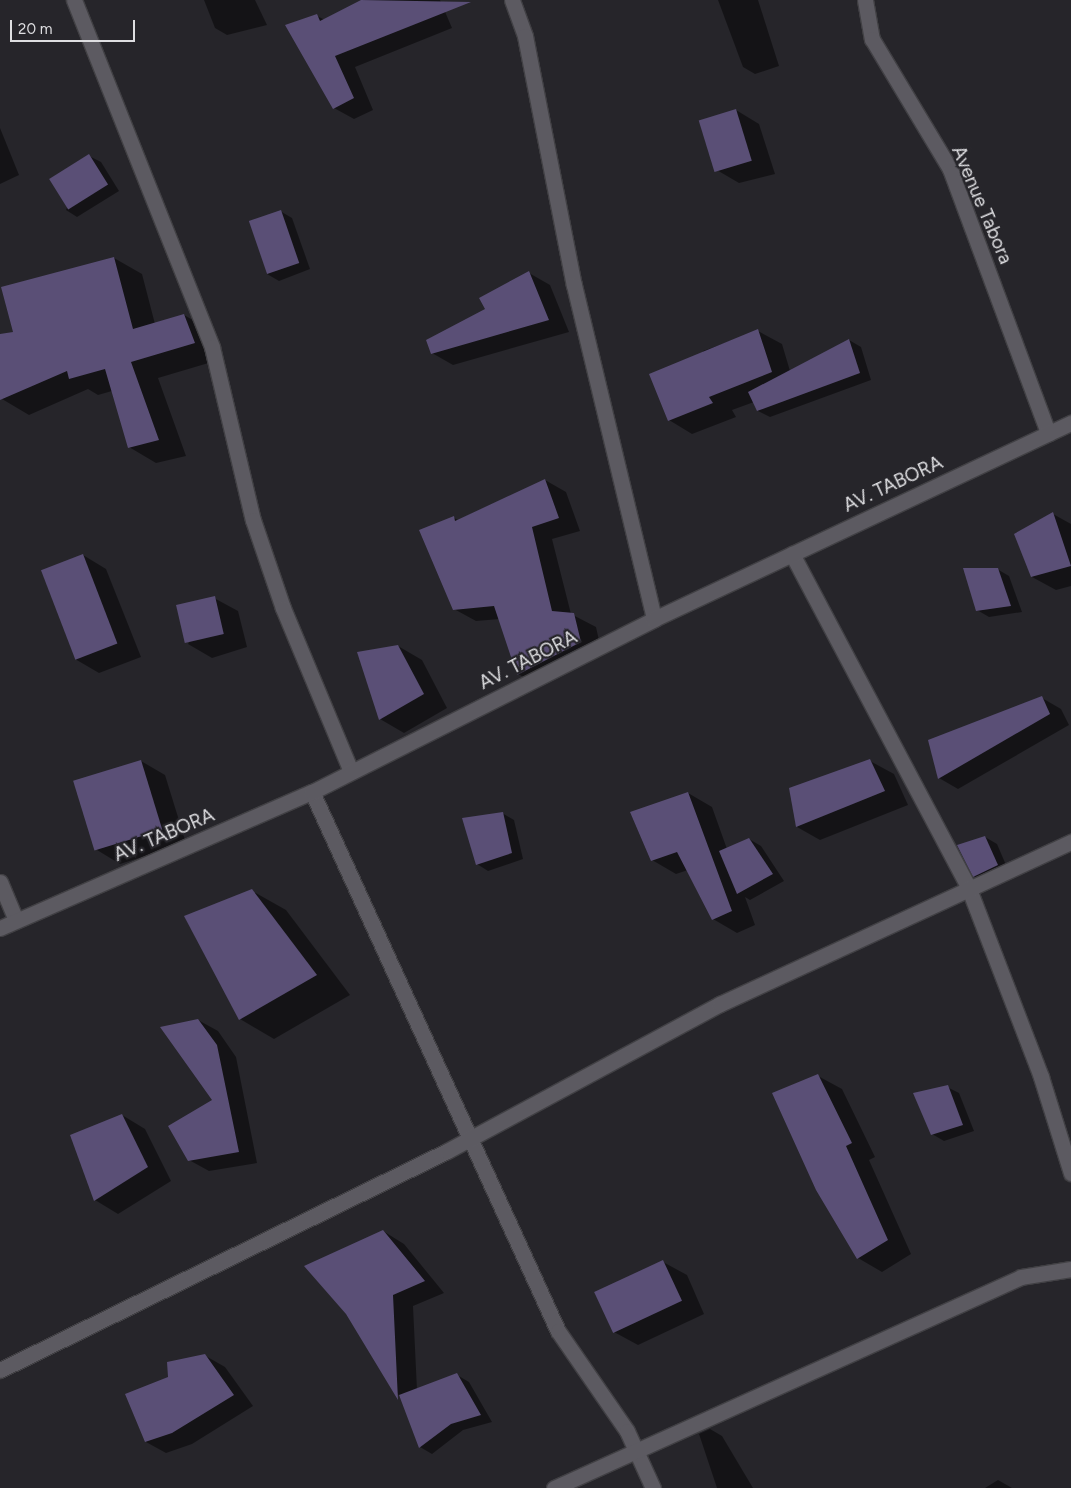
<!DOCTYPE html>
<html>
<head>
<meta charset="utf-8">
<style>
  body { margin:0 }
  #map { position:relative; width:1071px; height:1488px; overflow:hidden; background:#26252a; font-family:Figtree,sans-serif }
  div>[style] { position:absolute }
  .shadow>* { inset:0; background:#0007 }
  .building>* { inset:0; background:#5a4f76; transform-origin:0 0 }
  .roads { filter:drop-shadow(1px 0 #414044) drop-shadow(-1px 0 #414044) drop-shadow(0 1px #414044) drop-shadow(0 -1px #414044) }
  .minor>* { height:15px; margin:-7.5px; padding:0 7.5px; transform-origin:7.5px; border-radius:7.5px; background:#5c5a61 }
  span { translate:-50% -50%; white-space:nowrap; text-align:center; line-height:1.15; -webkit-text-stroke:4.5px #26252a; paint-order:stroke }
  .street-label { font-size:19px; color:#dedee1 }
  .scale { position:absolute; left:10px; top:20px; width:125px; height:22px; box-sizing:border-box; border:2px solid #dedee1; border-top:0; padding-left:6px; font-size:15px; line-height:18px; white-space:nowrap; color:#dedee1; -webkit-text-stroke:4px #26252a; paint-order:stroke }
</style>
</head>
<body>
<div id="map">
  <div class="shadow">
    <i style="clip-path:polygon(204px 0,255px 0,267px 25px,227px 35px,215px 28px)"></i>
    <i style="clip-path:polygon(363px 0,440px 0,452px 28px,355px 67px,373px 110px,354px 119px,334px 108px,317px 16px,325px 20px)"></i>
    <i style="clip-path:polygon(718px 0,758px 0,779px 66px,755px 74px,743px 67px)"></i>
    <i style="clip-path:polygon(736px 110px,759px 124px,775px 174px,739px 183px,715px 169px)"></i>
    <i style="clip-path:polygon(0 128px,19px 175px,0 184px)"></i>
    <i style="clip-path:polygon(89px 156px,101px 162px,119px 191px,77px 217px,66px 210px)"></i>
    <i style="clip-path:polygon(280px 211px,292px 218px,310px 269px,279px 281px,267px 274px)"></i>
    <i style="clip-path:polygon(114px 258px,142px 274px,155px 324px,184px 315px,212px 331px,222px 359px,158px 378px,186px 456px,156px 463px,129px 447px,112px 391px,98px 395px,88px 389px,29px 415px,2px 399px,0 336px,15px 333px)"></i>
    <i style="clip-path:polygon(529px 273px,550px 285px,569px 332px,453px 365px,432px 353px)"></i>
    <i style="clip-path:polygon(758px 331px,782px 344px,790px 371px,849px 340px,861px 347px,871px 380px,770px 417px,758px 411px,754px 402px,732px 410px,736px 417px,692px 434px,669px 420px,705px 355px,703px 351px)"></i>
    <i style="clip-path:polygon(545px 480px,566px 492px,580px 531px,552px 539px,571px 614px,596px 627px,602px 654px,540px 686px,518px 674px,500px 619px,476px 621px,454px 609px,454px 518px,458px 520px)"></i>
    <i style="clip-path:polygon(1053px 514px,1071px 524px,1071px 586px,1056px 590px,1032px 577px)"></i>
    <i style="clip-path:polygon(83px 555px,106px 569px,141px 657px,99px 673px,75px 659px)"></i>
    <i style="clip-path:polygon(997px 569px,1009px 576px,1022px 612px,989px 617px,977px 610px)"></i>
    <i style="clip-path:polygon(214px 598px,238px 611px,247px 647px,212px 658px,188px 644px)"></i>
    <i style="clip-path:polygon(398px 646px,422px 660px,447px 708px,404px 733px,380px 719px)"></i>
    <i style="clip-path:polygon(1042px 698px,1061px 709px,1069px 725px,958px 789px,939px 778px)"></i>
    <i style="clip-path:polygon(141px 761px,165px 775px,186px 843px,120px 864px,97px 850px)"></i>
    <i style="clip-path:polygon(870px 761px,894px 774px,908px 805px,820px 840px,797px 827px)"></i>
    <i style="clip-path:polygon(688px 793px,712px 807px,727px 849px,749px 839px,761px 846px,784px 881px,750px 900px,745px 897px,755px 925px,737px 933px,713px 919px,688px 870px,676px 874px,652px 860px)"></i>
    <i style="clip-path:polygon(502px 813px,514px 820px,523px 859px,488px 871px,477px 864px)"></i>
    <i style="clip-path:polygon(985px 837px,997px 844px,1009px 872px,986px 883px,974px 876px)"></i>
    <i style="clip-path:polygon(252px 891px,286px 910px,350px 995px,274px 1039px,240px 1019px)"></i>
    <i style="clip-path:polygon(198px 1020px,218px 1031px,236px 1057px,257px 1163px,209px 1171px,189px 1160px,214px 1101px)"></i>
    <i style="clip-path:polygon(818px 1076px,842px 1089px,875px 1157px,869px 1160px,911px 1254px,882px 1272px,858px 1258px)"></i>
    <i style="clip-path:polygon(947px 1087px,959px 1093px,974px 1131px,944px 1141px,932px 1134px)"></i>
    <i style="clip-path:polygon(122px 1115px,145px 1129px,171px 1181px,118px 1214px,95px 1200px)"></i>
    <i style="clip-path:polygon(383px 1231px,404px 1244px,444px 1293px,413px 1306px,417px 1390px,457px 1375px,469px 1382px,492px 1422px,463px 1430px,432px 1454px,420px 1447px,403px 1402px,347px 1314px)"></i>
    <i style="clip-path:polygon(663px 1262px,687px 1275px,704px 1314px,638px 1345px,614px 1332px)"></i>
    <i style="clip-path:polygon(204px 1355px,225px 1367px,253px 1406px,192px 1444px,166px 1453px,146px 1442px,169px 1377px)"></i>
    <i style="clip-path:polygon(710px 1429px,722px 1436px,753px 1488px,717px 1488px,699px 1434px)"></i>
    <i style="clip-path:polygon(998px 1480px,1012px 1488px,985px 1488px)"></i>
  </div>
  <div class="building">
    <i style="clip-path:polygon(361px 0,471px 2px,335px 56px,354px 98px,333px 109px,285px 25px,317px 14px,320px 21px)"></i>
    <i style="left:736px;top:109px;width:54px;height:39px;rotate:73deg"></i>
    <i style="left:89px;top:154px;width:36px;height:47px;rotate:58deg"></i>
    <i style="left:281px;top:210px;width:56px;height:34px;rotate:71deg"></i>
    <i style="clip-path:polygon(114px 257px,133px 329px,184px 314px,195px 343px,131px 362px,159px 440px,128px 448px,105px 369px,69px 379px,67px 371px,0 400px,0 334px,13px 332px,1px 287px)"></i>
    <i style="clip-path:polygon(529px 271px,549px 320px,431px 354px,426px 340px,485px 309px,479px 298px)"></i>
    <i style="clip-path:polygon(758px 329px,772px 372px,709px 397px,713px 403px,668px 421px,649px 374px)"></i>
    <i style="clip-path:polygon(849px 339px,860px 373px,757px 411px,748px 392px)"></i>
    <i style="clip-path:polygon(545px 479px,559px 518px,532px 527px,552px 611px,574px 613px,581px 642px,517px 675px,494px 606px,453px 610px,419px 530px,454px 516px,455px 521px)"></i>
    <i style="clip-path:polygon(1053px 512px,1071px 566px,1031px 577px,1014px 534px)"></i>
    <i style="left:83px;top:554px;width:96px;height:45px;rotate:69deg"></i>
    <i style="clip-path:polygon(963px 568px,998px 568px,1011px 606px,976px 611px)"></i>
    <i style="left:215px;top:596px;width:39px;height:40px;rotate:77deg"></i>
    <i style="clip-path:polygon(398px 645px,424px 694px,379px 720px,357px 652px)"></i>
    <i style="clip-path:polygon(1042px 696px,1050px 714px,938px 779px,928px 740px)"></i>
    <i style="clip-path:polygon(870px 759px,885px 791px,796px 827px,789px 788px)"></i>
    <i style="left:141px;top:760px;width:73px;height:71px;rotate:73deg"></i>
    <i style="clip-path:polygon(688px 792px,732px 911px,712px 920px,677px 852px,651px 861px,630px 812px)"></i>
    <i style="clip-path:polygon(503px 812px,512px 853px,476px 865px,462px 818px)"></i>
    <i style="clip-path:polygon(985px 836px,998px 865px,973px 877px,957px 845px)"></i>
    <i style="clip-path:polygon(749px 838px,773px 874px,737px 894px,719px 851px)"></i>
    <i style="clip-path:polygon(252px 889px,317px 975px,239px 1020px,184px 916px)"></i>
    <i style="clip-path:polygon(198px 1019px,217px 1045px,239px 1152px,188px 1161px,168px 1126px,212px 1100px,160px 1027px)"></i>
    <i style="clip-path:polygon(818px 1074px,852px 1143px,846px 1146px,888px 1240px,857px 1259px,816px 1190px,772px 1093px)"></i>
    <i style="clip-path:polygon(948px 1085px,963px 1125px,931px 1135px,913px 1093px)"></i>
    <i style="clip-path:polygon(122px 1114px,148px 1167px,94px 1201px,70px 1135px)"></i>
    <i style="clip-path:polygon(383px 1230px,425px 1281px,393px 1295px,398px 1400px,346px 1314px,304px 1266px)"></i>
    <i style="left:663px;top:1260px;width:45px;height:76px;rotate:65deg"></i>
    <i style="clip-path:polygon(205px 1354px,234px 1395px,172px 1433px,145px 1442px,125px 1394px,168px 1377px,167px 1362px)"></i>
    <i style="clip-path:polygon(457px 1373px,481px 1415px,451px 1424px,419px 1448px,399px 1395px)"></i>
  </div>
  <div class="roads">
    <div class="minor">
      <i style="left:74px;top:0;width:373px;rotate:68.3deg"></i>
      <i style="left:212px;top:347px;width:178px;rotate:76.7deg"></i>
      <i style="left:253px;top:520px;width:93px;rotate:71.2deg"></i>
      <i style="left:283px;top:608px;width:177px;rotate:67.4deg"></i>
      <i style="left:512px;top:0;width:38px;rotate:70deg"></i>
      <i style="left:525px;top:36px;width:254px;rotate:78.9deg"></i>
      <i style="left:574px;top:285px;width:343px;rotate:76.5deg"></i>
      <i style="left:865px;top:0;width:40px;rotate:80deg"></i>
      <i style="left:872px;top:39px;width:152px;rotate:59deg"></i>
      <i style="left:950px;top:169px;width:282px;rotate:69.6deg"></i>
      <i style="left:792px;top:554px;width:379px;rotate:62.1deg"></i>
      <i style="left:969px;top:889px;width:201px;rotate:69deg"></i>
      <i style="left:1041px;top:1077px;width:101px;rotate:72.6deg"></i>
      <i style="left:312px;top:792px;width:592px;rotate:65.47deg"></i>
      <i style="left:558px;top:1331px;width:121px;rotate:55.4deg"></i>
      <i style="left:627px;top:1431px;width:63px;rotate:65.5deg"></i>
      <i style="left:0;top:882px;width:41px;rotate:67.2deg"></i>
      <i style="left:0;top:928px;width:340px;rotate:-23.6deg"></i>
      <i style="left:312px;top:792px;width:383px;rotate:-26.8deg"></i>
      <i style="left:654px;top:619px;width:461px;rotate:-25.2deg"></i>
      <i style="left:0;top:1370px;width:498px;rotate:-26.1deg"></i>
      <i style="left:447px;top:1151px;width:310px;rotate:-28.3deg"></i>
      <i style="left:720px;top:1004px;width:387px;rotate:-24.8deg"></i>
      <i style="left:554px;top:1488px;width:512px;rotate:-24.31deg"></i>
      <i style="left:1021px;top:1277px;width:51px;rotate:-9.1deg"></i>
    </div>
  </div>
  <div class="street-label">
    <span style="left:982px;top:205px;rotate:67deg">Avenue Tabora</span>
    <span style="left:893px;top:484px;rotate:-25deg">AV. TABORA</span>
    <span style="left:528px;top:660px;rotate:-27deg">AV. TABORA</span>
    <span style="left:164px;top:835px;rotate:-23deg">AV. TABORA</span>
  </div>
  <div class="scale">20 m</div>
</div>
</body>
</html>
